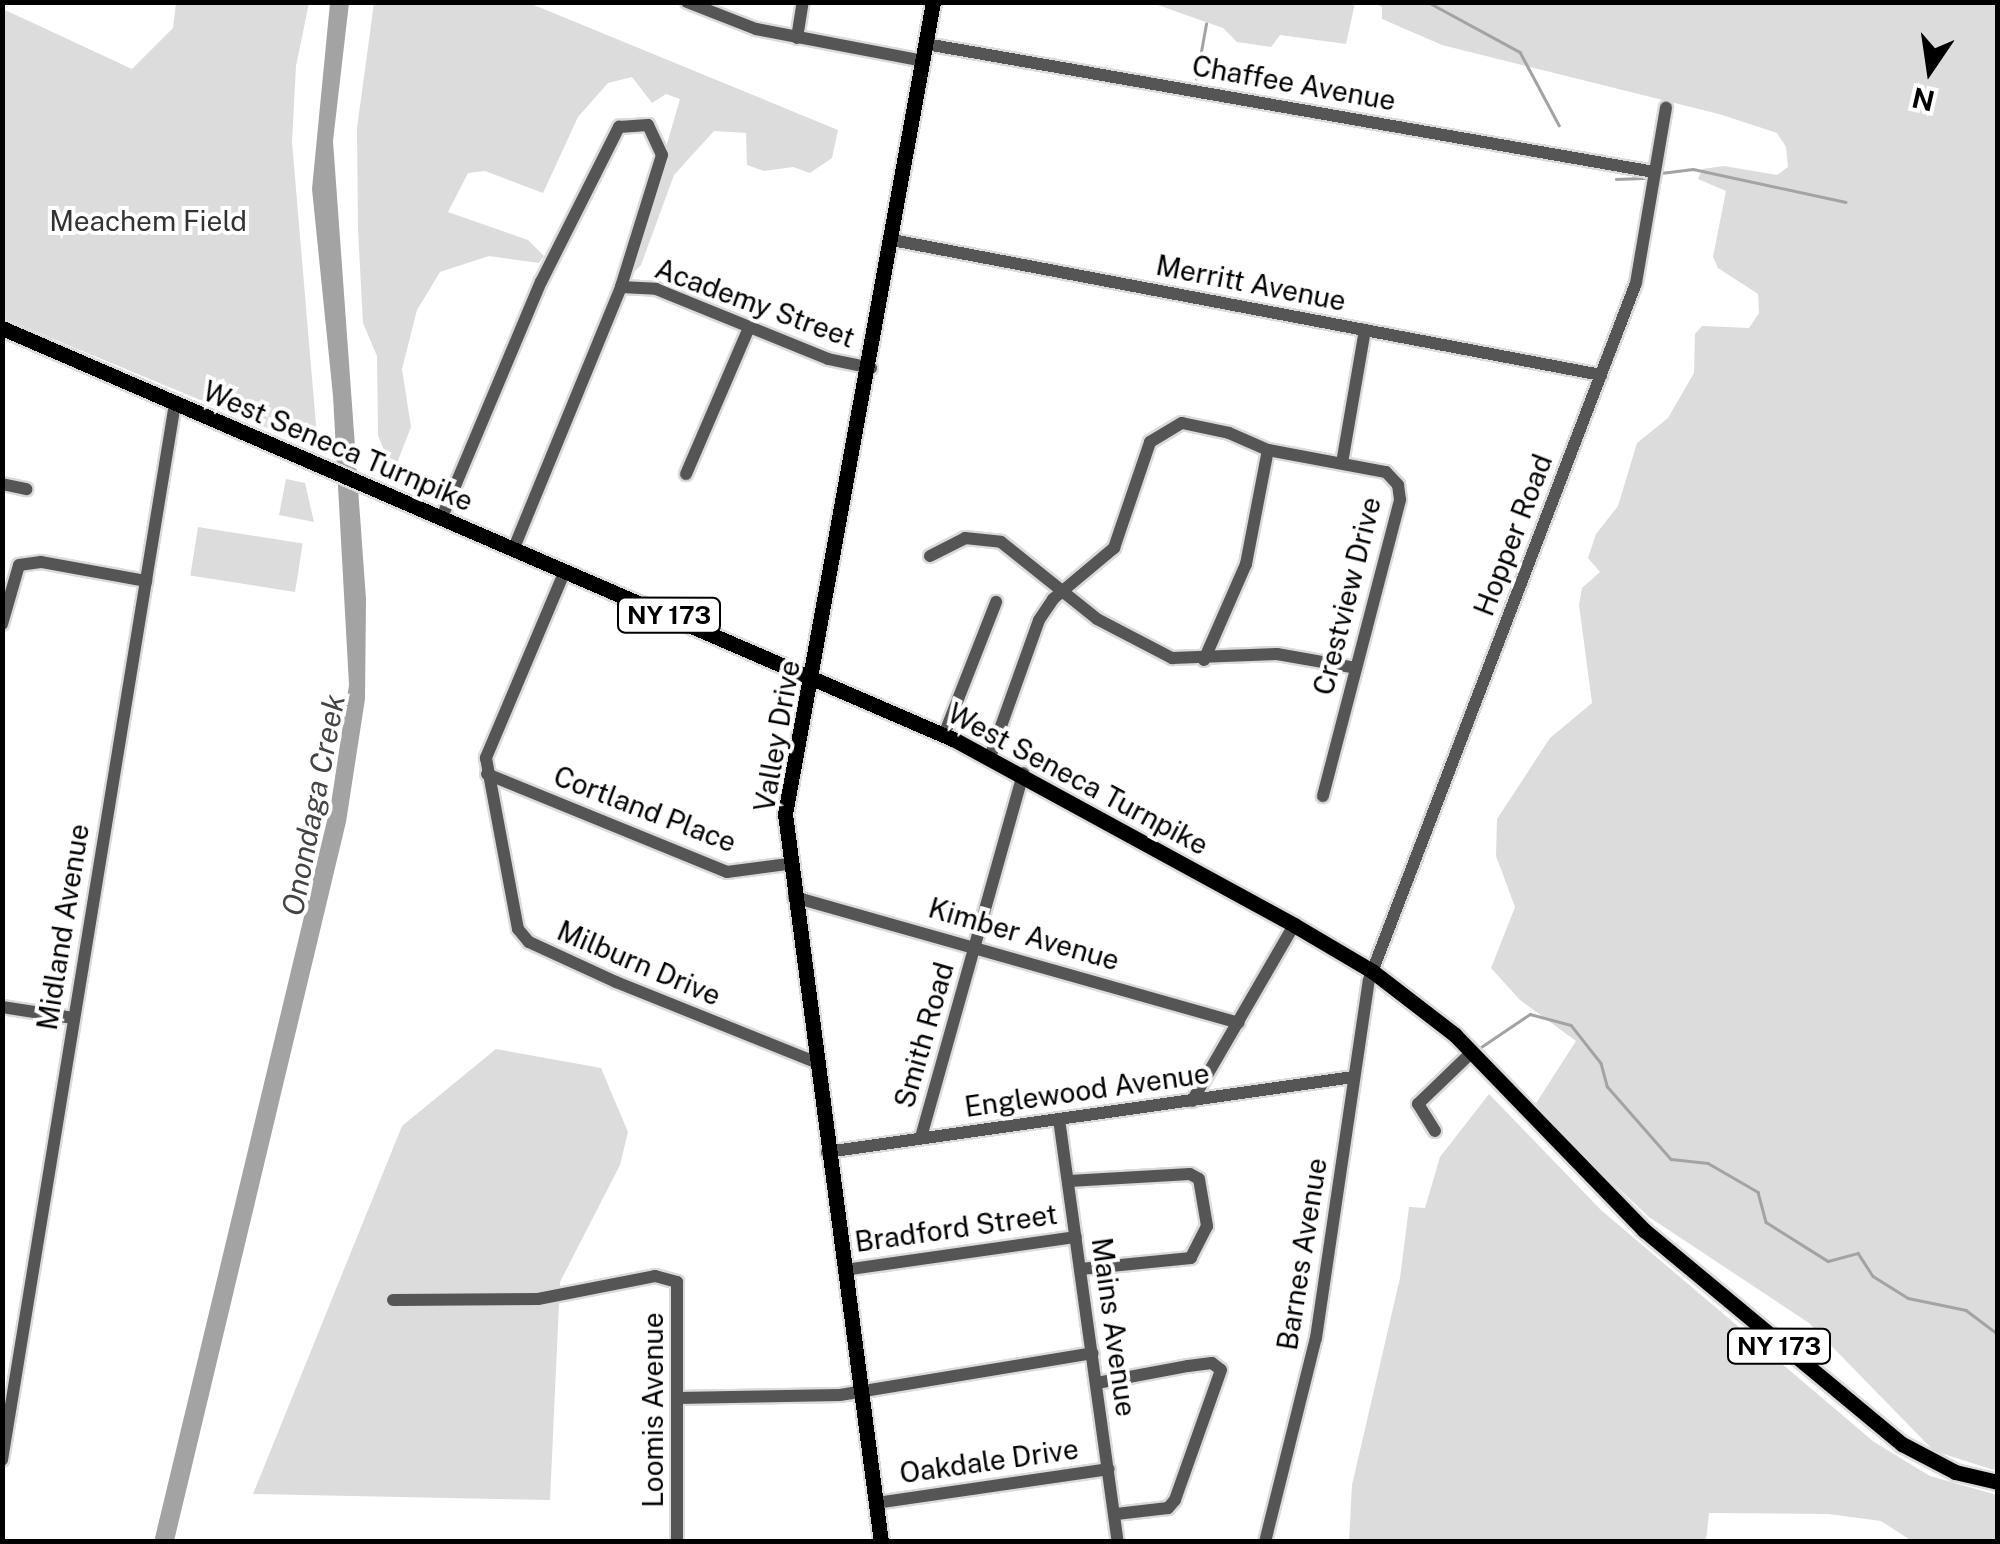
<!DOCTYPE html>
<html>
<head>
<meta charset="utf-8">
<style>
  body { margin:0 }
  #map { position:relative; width:2000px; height:1544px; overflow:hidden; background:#fff; font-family:"Public Sans",sans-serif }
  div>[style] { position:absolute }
  .green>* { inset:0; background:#dcdcdc; transform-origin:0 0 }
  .water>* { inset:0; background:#a3a3a3 }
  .stream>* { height:2.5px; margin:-1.25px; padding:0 1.25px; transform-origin:1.25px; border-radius:1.25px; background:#a3a3a3 }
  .roads { filter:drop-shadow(2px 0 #dbdbdb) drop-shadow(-2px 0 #dbdbdb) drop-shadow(0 2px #dbdbdb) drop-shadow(0 -2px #dbdbdb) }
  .minor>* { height:12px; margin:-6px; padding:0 6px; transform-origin:6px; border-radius:6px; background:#555 }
  .major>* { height:15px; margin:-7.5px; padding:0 7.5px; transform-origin:7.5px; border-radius:7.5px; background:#000 }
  span { translate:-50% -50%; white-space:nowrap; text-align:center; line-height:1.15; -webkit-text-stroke:8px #fff; paint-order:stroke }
  .shield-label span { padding:2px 8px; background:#fff; border:2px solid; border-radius:8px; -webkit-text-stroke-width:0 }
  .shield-label { font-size:25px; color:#000; font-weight:700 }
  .street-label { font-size:28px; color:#000 }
  .park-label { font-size:28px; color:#333 }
  .water-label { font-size:30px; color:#444; font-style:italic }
  .frame { position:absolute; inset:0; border:5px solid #000; pointer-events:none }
  .north { position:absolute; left:1880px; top:20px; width:100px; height:100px; -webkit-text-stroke:8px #fff; paint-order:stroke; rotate:193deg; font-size:28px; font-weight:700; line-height:40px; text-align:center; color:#000 }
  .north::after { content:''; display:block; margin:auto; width:35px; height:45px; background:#000; clip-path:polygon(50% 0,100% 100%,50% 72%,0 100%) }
</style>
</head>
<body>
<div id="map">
  <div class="green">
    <i style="clip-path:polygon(176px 3px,309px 3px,296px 66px,292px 142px,318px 449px,3px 318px,3px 9px,132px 69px,173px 28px)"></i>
    <i style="clip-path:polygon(374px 3px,529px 3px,838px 130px,832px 158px,810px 173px,793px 167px,764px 171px,747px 165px,746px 133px,714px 131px,674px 175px,641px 265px,628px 278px,680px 99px,666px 94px,652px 103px,632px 77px,608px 83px,578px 117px,543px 193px,485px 171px,468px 173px,448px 212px,528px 240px,544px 256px,539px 263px,489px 256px,440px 272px,417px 310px,402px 369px,411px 427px,397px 463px,388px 460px,378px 435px,377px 356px,363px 323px,358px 230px,357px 128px)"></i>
    <i style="clip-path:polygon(1152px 3px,1355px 3px,1346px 44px,1280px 35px,1271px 47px,1237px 42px,1223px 28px)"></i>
    <i style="clip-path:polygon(1374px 3px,1997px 3px,1997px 1471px,1934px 1451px,1809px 1323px,1649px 1217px,1533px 1108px,1576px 1041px,1520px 1000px,1491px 968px,1515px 907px,1496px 856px,1497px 819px,1550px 738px,1592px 703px,1579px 605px,1582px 588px,1600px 572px,1588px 558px,1596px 534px,1618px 506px,1637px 443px,1668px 418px,1694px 373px,1695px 334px,1702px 326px,1749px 328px,1759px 313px,1758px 294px,1718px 268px,1713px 257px,1726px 191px,1698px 179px,1702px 169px,1724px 166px,1777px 175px,1788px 167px,1786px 147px,1777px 133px,1719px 114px,1442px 45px,1382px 19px,1382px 7px)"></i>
    <i style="clip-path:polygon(286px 479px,305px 483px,314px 522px,279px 515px)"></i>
    <i style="left:198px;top:527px;width:106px;height:49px;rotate:9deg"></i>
    <i style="clip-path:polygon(496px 1049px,601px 1068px,628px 1132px,620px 1165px,560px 1282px,550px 1500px,253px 1494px,402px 1126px)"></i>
    <i style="clip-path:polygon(1489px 1094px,1601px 1210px,1874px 1442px,1930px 1476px,1997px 1495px,1997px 1541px,1912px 1541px,1881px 1521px,1828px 1514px,1709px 1513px,1706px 1541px,1349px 1541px,1352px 1485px,1400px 1278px,1409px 1207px,1425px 1208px,1440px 1157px)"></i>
  </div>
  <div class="water">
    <i style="clip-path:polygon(330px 3px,349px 3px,333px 141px,366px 599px,365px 699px,346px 822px,174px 1541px,154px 1542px,331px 804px,349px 685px,333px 396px,312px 189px)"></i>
  </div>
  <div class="stream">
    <i style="left:1428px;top:2px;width:105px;rotate:28.5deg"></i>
    <i style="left:1520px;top:52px;width:83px;rotate:61.9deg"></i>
    <i style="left:1196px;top:79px;width:56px;rotate:-79.7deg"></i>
    <i style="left:1661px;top:173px;width:32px;rotate:-7deg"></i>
    <i style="left:1693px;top:169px;width:156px;rotate:12.2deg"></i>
    <i style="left:1616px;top:179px;width:33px;rotate:-2deg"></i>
    <i style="left:1481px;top:1047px;width:59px;rotate:-34deg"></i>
    <i style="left:1530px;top:1014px;width:42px;rotate:15deg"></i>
    <i style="left:1571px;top:1025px;width:48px;rotate:51.7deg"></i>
    <i style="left:1601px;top:1063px;width:24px;rotate:75deg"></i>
    <i style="left:1607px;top:1086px;width:97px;rotate:48.8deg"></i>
    <i style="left:1671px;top:1159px;width:37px;rotate:6deg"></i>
    <i style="left:1708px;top:1163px;width:58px;rotate:30.1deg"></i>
    <i style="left:1758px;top:1192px;width:31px;rotate:75deg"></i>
    <i style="left:1766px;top:1222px;width:73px;rotate:32.2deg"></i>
    <i style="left:1828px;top:1261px;width:31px;rotate:-15deg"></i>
    <i style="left:1858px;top:1253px;width:27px;rotate:57deg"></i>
    <i style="left:1873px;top:1276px;width:41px;rotate:32.2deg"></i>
    <i style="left:1908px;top:1298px;width:59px;rotate:11.7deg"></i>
    <i style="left:1966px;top:1310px;width:40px;rotate:37deg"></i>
  </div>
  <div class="roads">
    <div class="minor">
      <i style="left:687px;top:2px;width:74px;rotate:21.4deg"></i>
      <i style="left:756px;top:29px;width:170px;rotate:10.8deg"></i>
      <i style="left:797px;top:38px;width:36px;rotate:-81deg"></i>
      <i style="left:926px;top:44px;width:739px;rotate:9.97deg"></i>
      <i style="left:892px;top:240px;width:722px;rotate:10.78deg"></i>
      <i style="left:621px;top:287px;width:35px;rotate:3deg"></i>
      <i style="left:656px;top:289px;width:186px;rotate:22.1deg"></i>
      <i style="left:828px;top:359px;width:44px;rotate:11.8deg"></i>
      <i style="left:1342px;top:463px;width:135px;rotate:-80.2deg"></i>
      <i style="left:686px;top:474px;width:159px;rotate:-66.7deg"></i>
      <i style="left:2px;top:484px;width:25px;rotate:12deg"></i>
      <i style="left:442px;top:517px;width:255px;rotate:-67.2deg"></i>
      <i style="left:541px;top:282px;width:174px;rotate:-63.3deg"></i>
      <i style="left:619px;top:127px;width:29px;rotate:-4deg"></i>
      <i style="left:648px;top:125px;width:33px;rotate:65deg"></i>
      <i style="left:662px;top:155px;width:138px;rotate:107.3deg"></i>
      <i style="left:621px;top:287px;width:284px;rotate:112.3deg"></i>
      <i style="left:930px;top:556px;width:39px;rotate:-27deg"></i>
      <i style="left:965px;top:538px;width:36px;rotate:6deg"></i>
      <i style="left:1001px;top:542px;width:123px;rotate:38.7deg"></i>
      <i style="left:1097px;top:619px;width:85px;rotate:27.5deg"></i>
      <i style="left:1172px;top:658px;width:105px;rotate:-2.2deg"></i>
      <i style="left:1277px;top:654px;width:80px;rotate:10deg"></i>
      <i style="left:564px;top:573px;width:201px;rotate:112.9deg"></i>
      <i style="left:486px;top:758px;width:174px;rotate:79.4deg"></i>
      <i style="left:518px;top:929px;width:17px;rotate:50deg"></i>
      <i style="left:529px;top:942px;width:96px;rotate:24.7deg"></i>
      <i style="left:616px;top:982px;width:214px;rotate:21.9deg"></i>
      <i style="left:2px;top:624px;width:61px;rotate:-73.9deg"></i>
      <i style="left:19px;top:565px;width:22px;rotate:-8deg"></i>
      <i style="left:41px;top:562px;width:107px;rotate:10.3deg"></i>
      <i style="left:1204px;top:660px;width:105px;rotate:-66.4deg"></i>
      <i style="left:1246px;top:564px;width:116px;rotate:-79.1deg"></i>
      <i style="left:944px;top:735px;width:143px;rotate:-68.6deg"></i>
      <i style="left:990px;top:757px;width:145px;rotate:-70.3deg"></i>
      <i style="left:1039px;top:620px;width:25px;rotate:-56deg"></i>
      <i style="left:1053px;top:599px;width:80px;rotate:-39.9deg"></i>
      <i style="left:1114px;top:548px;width:112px;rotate:-71.2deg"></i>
      <i style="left:1150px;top:442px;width:37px;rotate:-31deg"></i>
      <i style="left:1182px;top:423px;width:48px;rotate:12deg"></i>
      <i style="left:1229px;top:433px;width:43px;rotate:23.6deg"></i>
      <i style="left:1268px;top:450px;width:120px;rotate:10.6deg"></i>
      <i style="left:1386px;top:472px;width:18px;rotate:47deg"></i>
      <i style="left:1398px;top:485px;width:15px;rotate:82deg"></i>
      <i style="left:1400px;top:500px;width:306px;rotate:104.6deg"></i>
      <i style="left:487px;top:774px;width:259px;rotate:22.2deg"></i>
      <i style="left:727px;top:872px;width:62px;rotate:-7.5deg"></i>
      <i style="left:794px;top:897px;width:462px;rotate:15.8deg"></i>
      <i style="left:2px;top:1007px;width:72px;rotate:8.8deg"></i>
      <i style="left:1192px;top:1101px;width:203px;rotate:-59.9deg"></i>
      <i style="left:1059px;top:1119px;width:427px;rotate:82.1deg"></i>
      <i style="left:1435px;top:1131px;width:32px;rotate:-122deg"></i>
      <i style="left:1418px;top:1104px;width:74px;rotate:-43.9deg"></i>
      <i style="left:921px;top:1137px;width:378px;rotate:-74.3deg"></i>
      <i style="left:827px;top:1152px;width:531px;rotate:-8.11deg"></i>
      <i style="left:1069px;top:1181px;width:121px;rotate:-3.3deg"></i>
      <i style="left:1190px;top:1174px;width:10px;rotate:29deg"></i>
      <i style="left:1199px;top:1179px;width:48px;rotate:80.3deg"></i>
      <i style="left:1207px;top:1226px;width:36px;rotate:117deg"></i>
      <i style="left:1191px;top:1258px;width:111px;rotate:174.3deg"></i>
      <i style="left:844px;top:1270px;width:234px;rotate:-8.1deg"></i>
      <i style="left:393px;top:1300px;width:145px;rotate:-0.4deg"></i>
      <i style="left:538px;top:1299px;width:119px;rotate:-11.1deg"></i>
      <i style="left:655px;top:1276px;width:23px;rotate:15deg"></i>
      <i style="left:677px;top:1282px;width:260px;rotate:90deg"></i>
      <i style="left:1097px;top:1383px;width:93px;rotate:-10.6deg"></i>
      <i style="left:1188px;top:1366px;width:24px;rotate:-7deg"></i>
      <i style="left:1212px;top:1363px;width:11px;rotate:38deg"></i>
      <i style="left:1221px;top:1370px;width:138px;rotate:109.5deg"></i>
      <i style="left:1175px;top:1500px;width:11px;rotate:131deg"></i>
      <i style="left:1168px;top:1508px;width:52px;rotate:173.4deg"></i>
      <i style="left:678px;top:1398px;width:162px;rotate:-1.1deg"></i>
      <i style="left:840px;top:1395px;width:256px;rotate:-9.4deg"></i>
      <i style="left:2px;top:1460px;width:1071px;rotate:-80.7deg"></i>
      <i style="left:876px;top:1503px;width:235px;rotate:-8.3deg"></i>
      <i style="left:1265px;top:1542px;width:210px;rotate:-76deg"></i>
      <i style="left:1316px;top:1338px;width:362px;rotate:-81.6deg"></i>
      <i style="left:1369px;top:980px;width:746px;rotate:-69.04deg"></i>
      <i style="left:1636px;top:283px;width:178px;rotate:-80.3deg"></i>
    </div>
    <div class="major">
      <i style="left:2px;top:328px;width:1038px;rotate:23.38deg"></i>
      <i style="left:955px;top:740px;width:386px;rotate:28.6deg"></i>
      <i style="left:1294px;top:925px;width:91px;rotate:30.5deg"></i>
      <i style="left:1372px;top:971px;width:105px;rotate:37.6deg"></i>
      <i style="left:1455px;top:1035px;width:272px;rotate:45.9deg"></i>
      <i style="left:1644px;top:1230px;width:335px;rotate:39.7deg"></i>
      <i style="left:1902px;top:1444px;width:60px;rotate:27.8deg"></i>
      <i style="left:1955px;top:1472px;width:44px;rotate:13.1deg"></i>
      <i style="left:881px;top:1542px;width:734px;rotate:-97.51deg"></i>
      <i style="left:785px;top:814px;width:825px;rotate:-79.67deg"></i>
    </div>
  </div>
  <div class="shield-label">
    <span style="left:669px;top:615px">NY 173</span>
    <span style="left:1779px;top:1346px">NY 173</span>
  </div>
  <div class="street-label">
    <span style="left:1294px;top:83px;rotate:10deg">Chaffee Avenue</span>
    <span style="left:1251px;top:283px;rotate:11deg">Merritt Avenue</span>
    <span style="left:755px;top:303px;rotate:20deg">Academy Street</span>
    <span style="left:338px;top:446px;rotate:23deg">West Seneca Turnpike</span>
    <span style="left:1513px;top:535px;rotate:-69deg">Hopper Road</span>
    <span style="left:1347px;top:596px;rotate:-76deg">Crestview Drive</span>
    <span style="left:777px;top:736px;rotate:-80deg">Valley Drive</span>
    <span style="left:1078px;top:779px;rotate:28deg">West Seneca Turnpike</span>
    <span style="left:645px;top:809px;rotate:21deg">Cortland Place</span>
    <span style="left:63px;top:927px;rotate:-81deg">Midland Avenue</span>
    <span style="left:1024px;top:934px;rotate:16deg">Kimber Avenue</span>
    <span style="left:639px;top:963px;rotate:23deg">Milburn Drive</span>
    <span style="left:924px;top:1035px;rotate:-74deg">Smith Road</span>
    <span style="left:1087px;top:1090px;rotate:-8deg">Englewood Avenue</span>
    <span style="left:956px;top:1228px;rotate:-8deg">Bradford Street</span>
    <span style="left:1302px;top:1254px;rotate:-81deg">Barnes Avenue</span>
    <span style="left:1114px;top:1327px;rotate:82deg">Mains Avenue</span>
    <span style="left:653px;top:1410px;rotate:-90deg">Loomis Avenue</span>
    <span style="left:989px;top:1461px;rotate:-8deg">Oakdale Drive</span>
  </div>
  <div class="park-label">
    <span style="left:148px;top:221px">Meachem Field</span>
  </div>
  <div class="water-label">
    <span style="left:313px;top:805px;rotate:-79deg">Onondaga Creek</span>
  </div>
  <div class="frame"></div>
  <div class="north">N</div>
</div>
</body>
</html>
